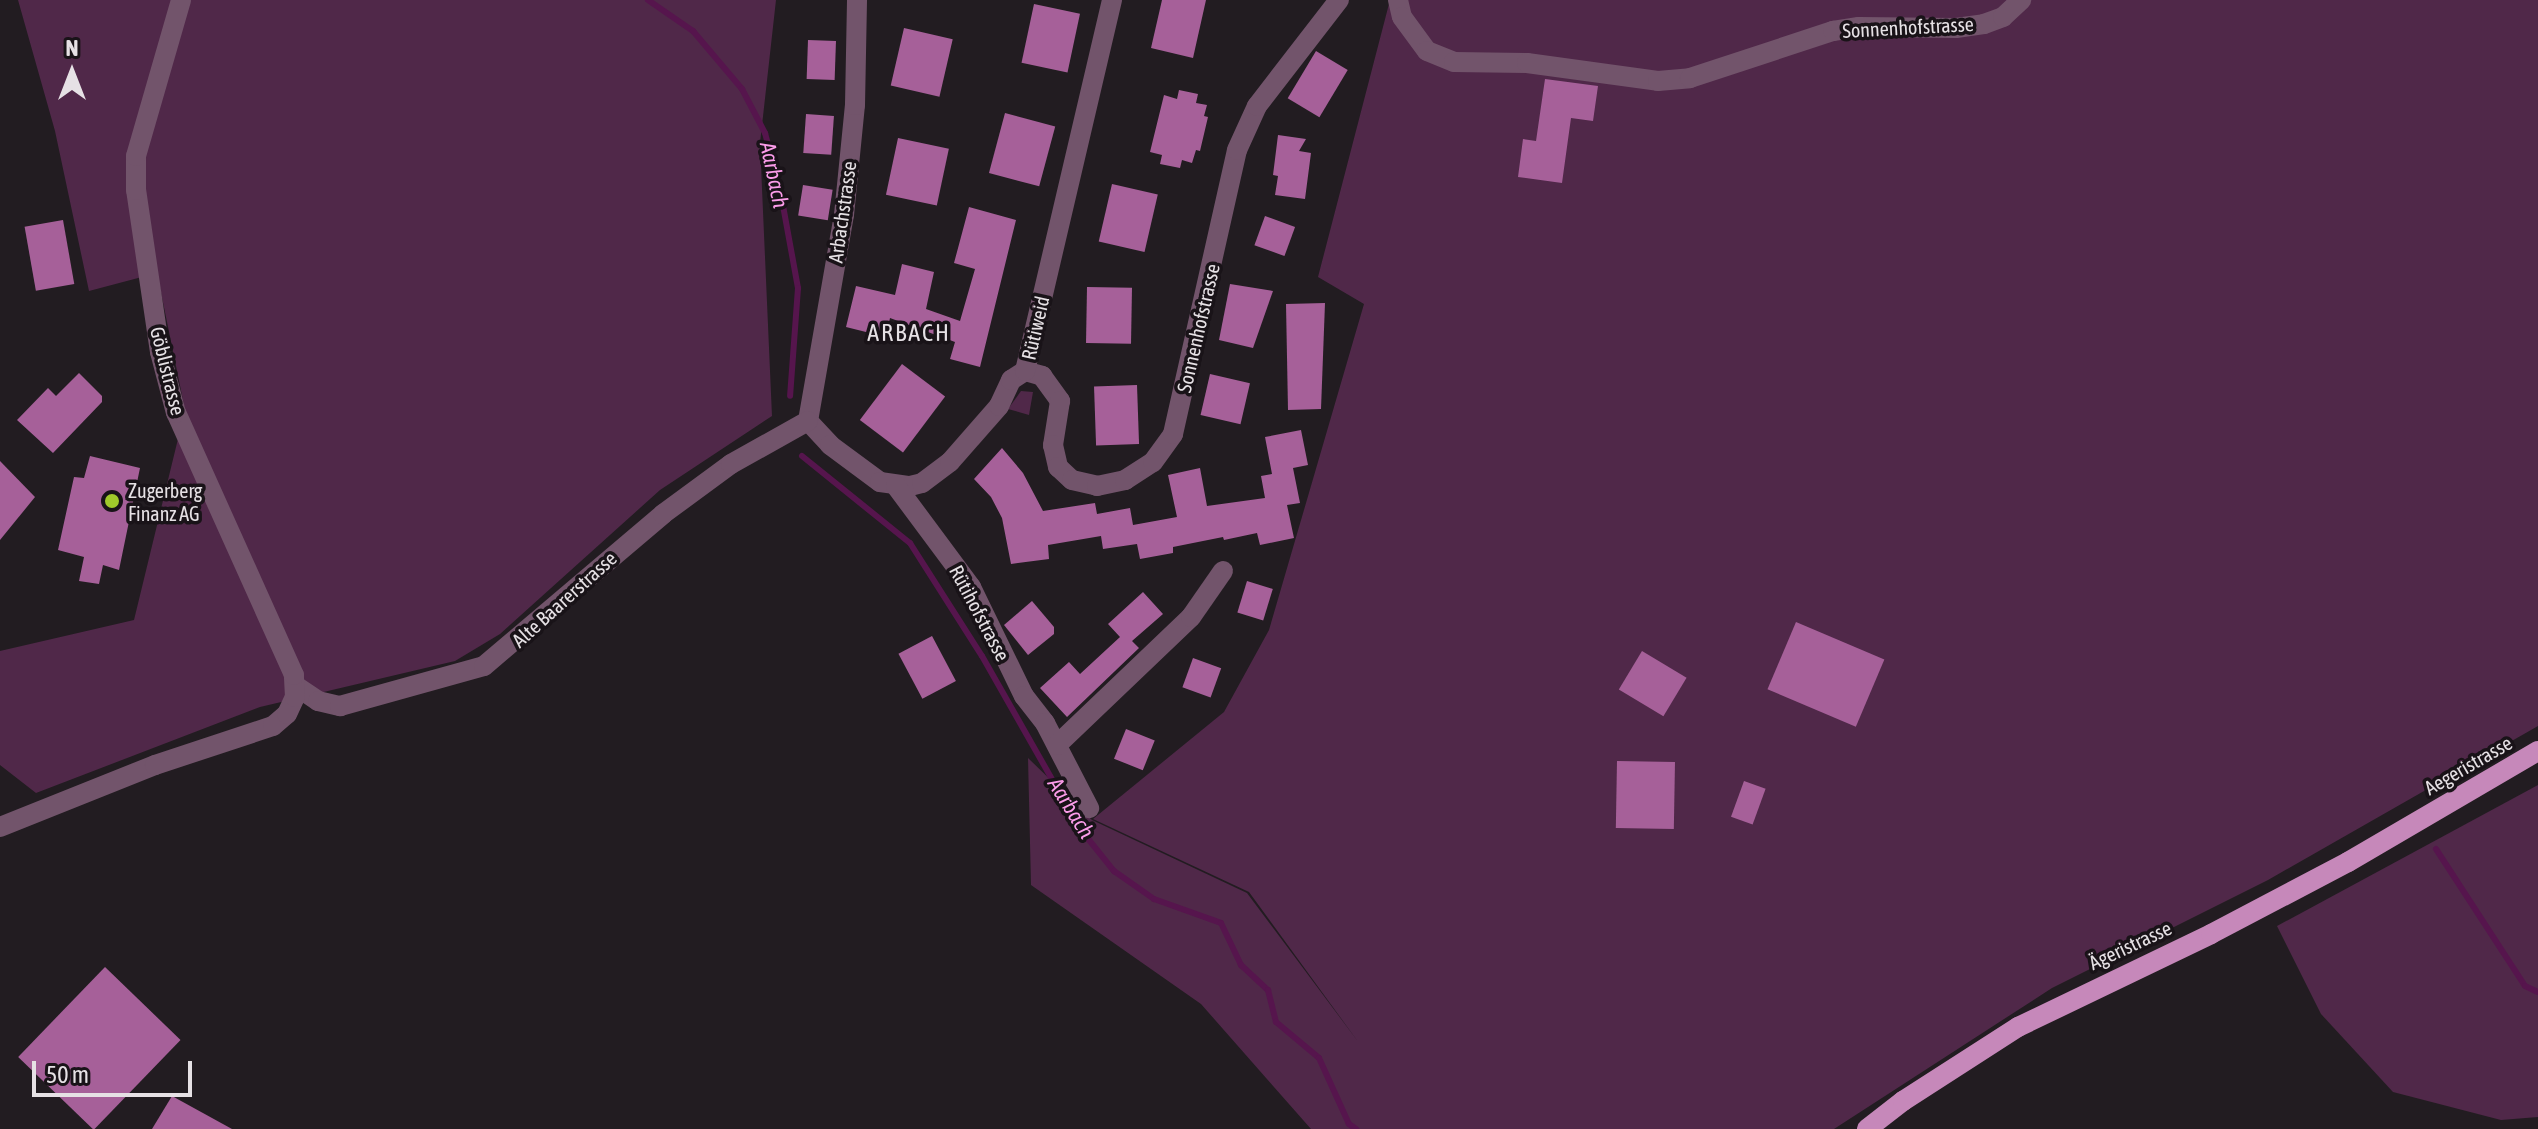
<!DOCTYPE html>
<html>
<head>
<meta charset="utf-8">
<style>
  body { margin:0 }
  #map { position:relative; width:2538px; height:1129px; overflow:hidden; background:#221c21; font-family:"Asap Condensed",sans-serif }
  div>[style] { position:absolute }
  .green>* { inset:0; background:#502849 }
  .stream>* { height:6px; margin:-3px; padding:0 3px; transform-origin:3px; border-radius:3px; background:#56154d }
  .building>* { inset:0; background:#a66099; transform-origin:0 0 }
  .minor>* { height:20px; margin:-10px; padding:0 10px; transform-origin:10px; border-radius:10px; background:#72546b }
  .major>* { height:20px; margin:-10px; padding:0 10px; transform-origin:10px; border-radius:10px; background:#c688ba }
  .dots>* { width:22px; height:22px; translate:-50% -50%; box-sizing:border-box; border:4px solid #191318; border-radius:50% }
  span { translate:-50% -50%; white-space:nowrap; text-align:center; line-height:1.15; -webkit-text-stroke:7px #191318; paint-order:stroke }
  .street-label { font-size:20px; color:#e6e1e5 }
  .poi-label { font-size:20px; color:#e6e1e5 }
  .left { translate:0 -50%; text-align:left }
  .water-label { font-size:22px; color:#fb9ce9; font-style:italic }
  .quarter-label { font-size:24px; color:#e6e1e5; letter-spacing:2px }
  .north { position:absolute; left:32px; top:32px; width:80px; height:80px; -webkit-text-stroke:6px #191318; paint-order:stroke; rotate:0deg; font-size:22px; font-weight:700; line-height:32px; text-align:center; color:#e6e1e5 }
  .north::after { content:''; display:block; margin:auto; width:28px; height:36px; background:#e6e1e5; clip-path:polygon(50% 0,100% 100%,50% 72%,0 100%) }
  .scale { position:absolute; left:32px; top:1061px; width:160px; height:36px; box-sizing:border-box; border:4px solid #e6e1e5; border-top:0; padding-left:10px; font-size:24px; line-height:28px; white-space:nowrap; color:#e6e1e5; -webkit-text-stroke:6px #191318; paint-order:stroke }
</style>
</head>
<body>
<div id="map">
  <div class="green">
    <i style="clip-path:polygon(18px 0,776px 0,760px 143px,772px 416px,660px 490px,500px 634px,455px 661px,260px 707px,36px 793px,0 765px,0 651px,134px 620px,185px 410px,157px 273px,89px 291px,55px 131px)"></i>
    <i style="clip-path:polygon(1390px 0,2538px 0,2538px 726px,2268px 880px,2052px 988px,1834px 1129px,1311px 1129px,1201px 1004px,1031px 885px,1028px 758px,1092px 820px,1247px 893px,1359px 1043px,1249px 892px,1093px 819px,1224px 712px,1269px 630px,1364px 304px,1318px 277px)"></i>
    <i style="clip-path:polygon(1021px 391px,1033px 392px,1029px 415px,1008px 409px)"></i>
    <i style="clip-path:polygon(2538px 785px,2538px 1117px,2501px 1120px,2393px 1092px,2321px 1014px,2277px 926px)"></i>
  </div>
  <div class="stream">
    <i style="left:648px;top:0;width:55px;rotate:34.6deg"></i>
    <i style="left:693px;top:31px;width:76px;rotate:49.8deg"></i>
    <i style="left:742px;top:89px;width:50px;rotate:62.4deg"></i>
    <i style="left:765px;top:133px;width:58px;rotate:75deg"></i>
    <i style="left:780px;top:189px;width:101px;rotate:79.7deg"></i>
    <i style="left:798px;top:288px;width:108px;rotate:94.2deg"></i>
    <i style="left:802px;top:456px;width:139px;rotate:38.9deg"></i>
    <i style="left:910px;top:543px;width:134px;rotate:57.5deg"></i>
    <i style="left:982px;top:656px;width:200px;rotate:60.4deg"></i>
    <i style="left:1081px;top:830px;width:53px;rotate:51.2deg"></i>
    <i style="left:1114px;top:871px;width:49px;rotate:35deg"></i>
    <i style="left:1154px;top:899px;width:71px;rotate:19.7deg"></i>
    <i style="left:1221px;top:923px;width:47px;rotate:64.5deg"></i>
    <i style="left:1241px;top:965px;width:37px;rotate:43deg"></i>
    <i style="left:1268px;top:990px;width:33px;rotate:76deg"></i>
    <i style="left:1276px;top:1022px;width:56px;rotate:39.9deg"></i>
    <i style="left:1319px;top:1058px;width:72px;rotate:65.6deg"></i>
    <i style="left:1349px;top:1124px;width:9px;rotate:36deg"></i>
    <i style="left:2436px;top:849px;width:163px;rotate:57deg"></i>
    <i style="left:2525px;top:986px;width:14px;rotate:25deg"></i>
  </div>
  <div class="building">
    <i style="clip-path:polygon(1162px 0,1206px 0,1193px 58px,1151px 48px)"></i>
    <i style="left:1034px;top:4px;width:47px;height:60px;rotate:12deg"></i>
    <i style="left:904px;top:28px;width:50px;height:59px;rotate:13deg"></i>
    <i style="left:808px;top:40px;width:28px;height:39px;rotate:2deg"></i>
    <i style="left:1316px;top:51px;width:37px;height:55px;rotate:31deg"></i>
    <i style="clip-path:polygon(1545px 79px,1598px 86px,1593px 121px,1571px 118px,1562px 183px,1518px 177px,1523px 139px,1536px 141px)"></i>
    <i style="clip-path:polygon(1179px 90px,1198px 94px,1196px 103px,1207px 105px,1204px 116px,1208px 117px,1200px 151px,1196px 150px,1192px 163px,1182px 160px,1180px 168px,1160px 164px,1162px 155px,1150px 152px,1164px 95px,1177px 99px)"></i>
    <i style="left:1005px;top:113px;width:52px;height:62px;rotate:15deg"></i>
    <i style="left:806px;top:114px;width:28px;height:39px;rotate:4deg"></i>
    <i style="clip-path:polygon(1278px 135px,1306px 139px,1299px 151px,1311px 153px,1305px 199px,1275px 195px,1278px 176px,1273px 175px)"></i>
    <i style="left:898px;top:138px;width:52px;height:58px;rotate:12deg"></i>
    <i style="left:1112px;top:184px;width:47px;height:59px;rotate:13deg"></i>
    <i style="left:803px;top:185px;width:30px;height:31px;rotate:9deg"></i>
    <i style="clip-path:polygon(969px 207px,1016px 220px,980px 367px,950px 359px,955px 342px,890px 318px,886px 337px,846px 327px,856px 286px,895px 295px,902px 264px,934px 272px,926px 309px,960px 321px,975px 269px,954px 263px)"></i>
    <i style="left:1265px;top:216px;width:32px;height:31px;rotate:20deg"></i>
    <i style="left:63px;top:220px;width:65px;height:39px;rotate:80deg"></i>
    <i style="clip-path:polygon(1230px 284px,1273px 291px,1253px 348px,1219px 340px)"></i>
    <i style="left:1087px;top:287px;width:45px;height:56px;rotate:1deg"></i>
    <i style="clip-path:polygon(1325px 303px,1321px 409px,1288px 410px,1286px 304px)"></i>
    <i style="left:902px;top:364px;width:54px;height:70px;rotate:37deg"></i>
    <i style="clip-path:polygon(79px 373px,102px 396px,102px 402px,53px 453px,17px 420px,48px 388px,56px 396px)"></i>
    <i style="left:1210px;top:374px;width:41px;height:42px;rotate:13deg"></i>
    <i style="left:1137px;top:385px;width:59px;height:43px;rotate:88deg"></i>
    <i style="clip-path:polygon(1301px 430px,1308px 465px,1293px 468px,1300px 503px,1287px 505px,1294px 538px,1260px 545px,1257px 533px,1224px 540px,1223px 537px,1173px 547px,1173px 553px,1140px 559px,1137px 544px,1103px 549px,1101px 536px,1048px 545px,1049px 559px,1011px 564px,1002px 518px,991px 497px,974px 479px,1002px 448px,1023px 473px,1043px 511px,1095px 503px,1097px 514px,1130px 508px,1133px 525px,1177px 517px,1168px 475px,1200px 468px,1207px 506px,1265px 498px,1261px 476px,1272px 474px,1265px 437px)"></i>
    <i style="clip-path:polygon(90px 456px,140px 468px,119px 570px,103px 565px,99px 584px,79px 581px,84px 557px,58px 550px,74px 477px,84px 478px)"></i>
    <i style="clip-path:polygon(0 461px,35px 497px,0 540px)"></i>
    <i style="left:1247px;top:581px;width:27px;height:33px;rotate:17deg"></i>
    <i style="clip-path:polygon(1143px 592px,1163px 614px,1132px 641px,1139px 648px,1067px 717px,1040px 688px,1069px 662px,1080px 674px,1120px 637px,1108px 624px)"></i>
    <i style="clip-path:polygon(1032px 601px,1054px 627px,1054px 634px,1028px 655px,1004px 625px)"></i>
    <i style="left:1796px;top:622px;width:96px;height:73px;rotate:23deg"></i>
    <i style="left:932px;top:636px;width:51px;height:38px;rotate:62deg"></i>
    <i style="left:1642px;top:651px;width:52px;height:45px;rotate:31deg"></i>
    <i style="left:1193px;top:658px;width:30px;height:31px;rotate:20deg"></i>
    <i style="left:1126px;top:729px;width:31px;height:32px;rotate:22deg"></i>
    <i style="left:1617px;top:761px;width:58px;height:67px;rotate:1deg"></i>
    <i style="left:1744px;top:781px;width:23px;height:38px;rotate:20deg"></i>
    <i style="left:105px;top:967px;width:105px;height:125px;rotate:44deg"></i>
    <i style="clip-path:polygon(172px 1096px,232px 1129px,152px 1129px)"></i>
  </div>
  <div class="minor">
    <i style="left:1398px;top:0;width:17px;rotate:77deg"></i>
    <i style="left:1402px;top:17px;width:42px;rotate:53.7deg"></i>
    <i style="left:1427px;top:51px;width:29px;rotate:22deg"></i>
    <i style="left:1454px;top:62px;width:73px;rotate:0.8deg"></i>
    <i style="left:1527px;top:63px;width:132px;rotate:7.8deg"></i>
    <i style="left:1658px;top:81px;width:32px;rotate:-5deg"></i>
    <i style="left:1690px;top:78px;width:151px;rotate:-18.2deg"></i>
    <i style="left:1833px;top:31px;width:26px;rotate:-9deg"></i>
    <i style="left:1859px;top:27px;width:97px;rotate:0.6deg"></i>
    <i style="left:1956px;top:28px;width:28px;rotate:-8deg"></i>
    <i style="left:1984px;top:24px;width:20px;rotate:-20deg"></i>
    <i style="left:2003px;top:17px;width:25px;rotate:-43deg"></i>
    <i style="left:1025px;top:371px;width:18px;rotate:16deg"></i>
    <i style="left:1042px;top:376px;width:31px;rotate:54deg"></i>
    <i style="left:1060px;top:401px;width:45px;rotate:99deg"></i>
    <i style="left:1053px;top:445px;width:23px;rotate:77deg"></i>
    <i style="left:1058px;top:467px;width:19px;rotate:43deg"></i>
    <i style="left:1072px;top:480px;width:26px;rotate:13deg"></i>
    <i style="left:1097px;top:486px;width:29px;rotate:-12deg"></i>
    <i style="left:1125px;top:480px;width:33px;rotate:-33deg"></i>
    <i style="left:1153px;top:462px;width:34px;rotate:-54deg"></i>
    <i style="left:1173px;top:434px;width:291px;rotate:-77.3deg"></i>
    <i style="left:1237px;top:150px;width:48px;rotate:-65.6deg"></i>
    <i style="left:1257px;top:106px;width:134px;rotate:-52.3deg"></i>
    <i style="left:808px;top:421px;width:33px;rotate:47deg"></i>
    <i style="left:830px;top:445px;width:62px;rotate:36.5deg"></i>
    <i style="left:880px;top:482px;width:30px;rotate:8deg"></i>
    <i style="left:910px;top:486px;width:12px;rotate:-14deg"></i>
    <i style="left:922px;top:483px;width:35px;rotate:-37deg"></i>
    <i style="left:950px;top:462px;width:74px;rotate:-48.8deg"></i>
    <i style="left:999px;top:406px;width:29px;rotate:-65deg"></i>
    <i style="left:1011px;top:380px;width:17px;rotate:-33deg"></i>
    <i style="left:1025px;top:371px;width:381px;rotate:-76.8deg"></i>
    <i style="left:808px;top:421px;width:209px;rotate:-80.1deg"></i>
    <i style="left:844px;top:215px;width:111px;rotate:-84.3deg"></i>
    <i style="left:855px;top:105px;width:105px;rotate:-88.9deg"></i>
    <i style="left:896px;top:486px;width:126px;rotate:53.4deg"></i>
    <i style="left:971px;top:587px;width:121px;rotate:64.1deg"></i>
    <i style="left:1024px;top:696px;width:34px;rotate:52deg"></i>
    <i style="left:1045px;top:723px;width:96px;rotate:62.6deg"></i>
    <i style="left:296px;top:686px;width:27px;rotate:34deg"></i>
    <i style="left:318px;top:701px;width:23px;rotate:13deg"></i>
    <i style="left:340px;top:706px;width:149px;rotate:-15.5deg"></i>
    <i style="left:484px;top:666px;width:235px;rotate:-40.3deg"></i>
    <i style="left:663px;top:514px;width:84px;rotate:-36.3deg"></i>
    <i style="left:731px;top:464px;width:88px;rotate:-29.2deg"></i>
    <i style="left:1057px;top:745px;width:185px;rotate:-43.7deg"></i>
    <i style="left:1191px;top:617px;width:56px;rotate:-55.2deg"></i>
    <i style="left:0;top:827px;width:167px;rotate:-21.8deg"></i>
    <i style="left:155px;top:765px;width:124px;rotate:-18.3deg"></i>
    <i style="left:273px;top:726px;width:18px;rotate:-41deg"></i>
    <i style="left:287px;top:714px;width:19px;rotate:-65deg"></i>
    <i style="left:295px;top:697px;width:22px;rotate:-93deg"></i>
    <i style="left:294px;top:675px;width:287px;rotate:-114.2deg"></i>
    <i style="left:176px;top:413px;width:63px;rotate:-104.7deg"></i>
    <i style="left:160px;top:352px;width:164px;rotate:-98.4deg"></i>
    <i style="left:136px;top:190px;width:34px;rotate:-90deg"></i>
    <i style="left:136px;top:156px;width:162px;rotate:-73.9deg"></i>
  </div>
  <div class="major">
    <i style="left:1867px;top:1129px;width:46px;rotate:-37.9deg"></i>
    <i style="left:1903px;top:1101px;width:137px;rotate:-32.8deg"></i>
    <i style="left:2018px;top:1027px;width:214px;rotate:-25.7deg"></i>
    <i style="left:2211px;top:934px;width:155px;rotate:-27.7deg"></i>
    <i style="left:2348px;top:862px;width:220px;rotate:-30.3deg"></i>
  </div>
  <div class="dots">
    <i style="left:112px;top:501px;background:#a0c92b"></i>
  </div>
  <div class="street-label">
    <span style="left:1908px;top:27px;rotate:-3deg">Sonnenhofstrasse</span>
    <span style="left:842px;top:212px;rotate:-82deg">Arbachstrasse</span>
    <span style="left:1035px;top:328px;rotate:-77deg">Rütiweid</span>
    <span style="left:1198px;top:328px;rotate:-77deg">Sonnenhofstrasse</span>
    <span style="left:168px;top:371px;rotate:76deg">Göblistrasse</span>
    <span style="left:564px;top:599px;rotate:-42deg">Alte Baarerstrasse</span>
    <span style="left:980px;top:613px;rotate:62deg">Rütihofstrasse</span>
    <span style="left:2468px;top:765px;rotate:-30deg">Aegeristrasse</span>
    <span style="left:2130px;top:945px;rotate:-25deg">Ägeristrasse</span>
  </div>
  <div class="poi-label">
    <span class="left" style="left:128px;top:502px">Zugerberg<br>Finanz AG</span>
  </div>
  <div class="water-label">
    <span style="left:774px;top:175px;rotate:78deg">Aarbach</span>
    <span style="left:1071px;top:808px;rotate:58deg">Aarbach</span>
  </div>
  <div class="quarter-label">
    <span style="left:909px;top:333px">ARBACH</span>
  </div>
  <div class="north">N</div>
  <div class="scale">50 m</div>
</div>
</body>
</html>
